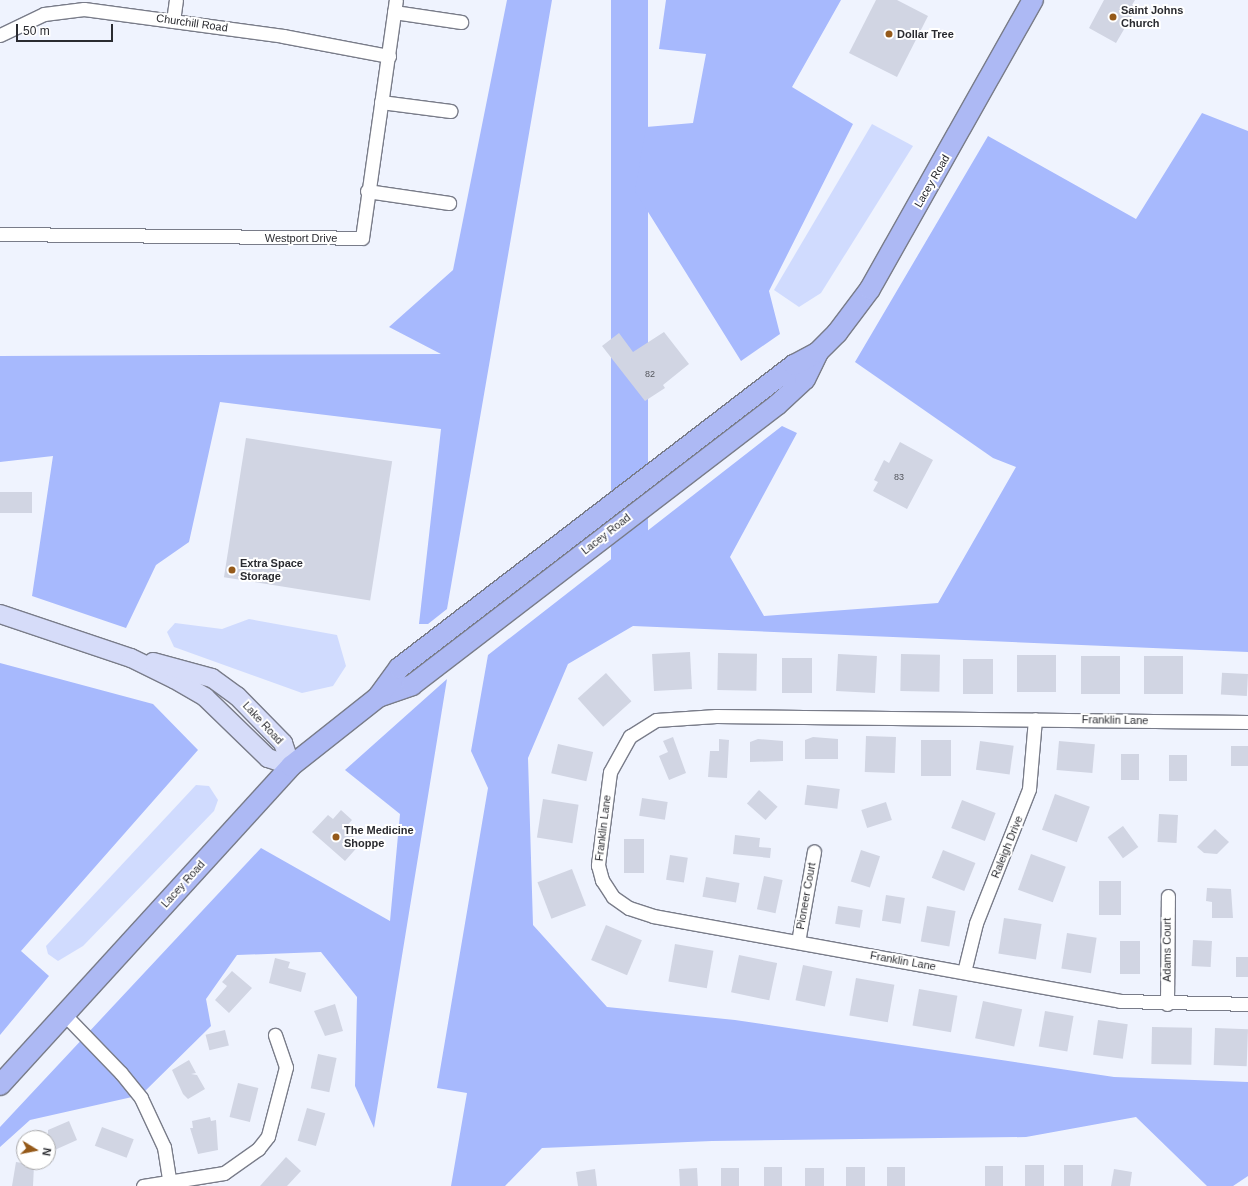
<!DOCTYPE html>
<html>
<head>
<meta charset="utf-8">
<style>
  body { margin:0 }
  #map { position:relative; width:1248px; height:1186px; overflow:hidden; background:#eff3fe; font-family:Helvetica,sans-serif }
  div>[style] { position:absolute }
  .forest>* { inset:0; background:#a7b9fd; transform-origin:0 0 }
  .water>* { inset:0; background:#d0dbfe }
  .building>* { inset:0; background:#d1d5e3; transform-origin:0 0 }
  .roads { filter:drop-shadow(1px 0 #797c89) drop-shadow(-1px 0 #797c89) drop-shadow(0 1px #797c89) drop-shadow(0 -1px #797c89) }
  .street>* { height:13px; margin:-6.5px; padding:0 6.5px; transform-origin:6.5px; border-radius:6.5px; background:#fff }
  .secondary>* { height:18px; margin:-9px; padding:0 9px; transform-origin:9px; border-radius:9px; background:#d6dcf9 }
  .primary>* { height:20px; margin:-10px; padding:0 10px; transform-origin:10px; border-radius:10px; background:#adb9f4 }
  .dots>* { width:11px; height:11px; translate:-50% -50%; box-sizing:border-box; border:2px solid #fff; border-radius:50% }
  span { translate:-50% -50%; white-space:nowrap; text-align:center; line-height:1.15; -webkit-text-stroke:4px #fff; paint-order:stroke }
  .number-label { font-size:9px; color:#54565d }
  .number-label span { -webkit-text-stroke-width:0 }
  .poi-label { font-size:11px; color:#2a2b30; font-weight:700 }
  .left { translate:0 -50%; text-align:left }
  .street-label { font-size:11px; color:#2a2b30 }
  .north { position:absolute; left:16px; top:1130px; width:40px; height:40px; box-sizing:border-box; background:#fff; border:1px solid #aaaaac; border-radius:50%; rotate:100deg; font-size:11px; font-weight:700; line-height:16px; text-align:center; color:#2a2b30 }
  .north::after { content:''; display:block; margin:auto; width:14px; height:18px; background:#955a1a; clip-path:polygon(50% 0,100% 100%,50% 72%,0 100%) }
  .scale { position:absolute; left:16px; top:24px; width:97px; height:18px; box-sizing:border-box; border:2px solid #2a2b30; border-top:0; padding-left:5px; font-size:12px; line-height:14px; white-space:nowrap; color:#2a2b30; -webkit-text-stroke:3px #fff; paint-order:stroke }
</style>
</head>
<body>
<div id="map">
  <div class="forest">
    <i style="clip-path:polygon(507px 0,552px 0,447px 609px,428px 624px,419px 624px,441px 429px,220px 402px,189px 542px,156px 565px,126px 628px,32px 596px,53px 456px,0 462px,0 356px,441px 354px,389px 327px,453px 270px)"></i>
    <i style="left:611px;top:0;width:37px;height:559px"></i>
    <i style="clip-path:polygon(666px 0,841px 0,792px 87px,853px 124px,769px 291px,780px 334px,741px 361px,635px 191px,646px 127px,693px 123px,706px 54px,659px 49px)"></i>
    <i style="clip-path:polygon(1202px 113px,1248px 131px,1248px 652px,633px 626px,568px 664px,528px 758px,533px 925px,607px 1007px,735px 1020px,1114px 1077px,1248px 1082px,1248px 1176px,1233px 1186px,1207px 1186px,1136px 1117px,1026px 1137px,712px 1141px,542px 1148px,505px 1186px,451px 1186px,467px 1093px,437px 1088px,488px 788px,471px 751px,488px 655px,782px 426px,797px 433px,730px 557px,764px 616px,938px 603px,1016px 467px,993px 458px,855px 362px,988px 136px,1136px 219px)"></i>
    <i style="clip-path:polygon(0 663px,153px 704px,198px 750px,21px 951px,49px 976px,0 1035px)"></i>
    <i style="clip-path:polygon(447px 679px,374px 1128px,355px 1086px,357px 997px,321px 952px,237px 955px,206px 999px,211px 1026px,141px 1095px,30px 1120px,0 1147px,0 1127px,261px 848px,390px 921px,400px 814px,345px 770px)"></i>
  </div>
  <div class="water">
    <i style="clip-path:polygon(872px 124px,913px 146px,821px 293px,799px 307px,774px 290px)"></i>
    <i style="clip-path:polygon(249px 619px,337px 635px,346px 666px,333px 686px,302px 693px,174px 647px,167px 632px,175px 623px,222px 629px)"></i>
    <i style="clip-path:polygon(196px 785px,209px 786px,218px 800px,214px 811px,83px 946px,58px 961px,48px 954px,46px 946px)"></i>
  </div>
  <div class="building">
    <i style="clip-path:polygon(876px 0,897px 0,928px 16px,897px 77px,849px 53px)"></i>
    <i style="clip-path:polygon(1104px 0,1135px 0,1132px 5px,1137px 7px,1116px 43px,1089px 28px)"></i>
    <i style="clip-path:polygon(664px 332px,689px 364px,663px 385px,665px 388px,645px 401px,602px 346px,619px 333px,633px 352px)"></i>
    <i style="left:246px;top:438px;width:148px;height:141px;rotate:9deg"></i>
    <i style="clip-path:polygon(900px 442px,933px 460px,907px 509px,873px 491px,878px 482px,874px 480px,884px 460px,889px 463px)"></i>
    <i style="left:0;top:492px;width:32px;height:21px"></i>
    <i style="left:690px;top:652px;width:37px;height:38px;rotate:87deg"></i>
    <i style="left:718px;top:653px;width:39px;height:37px;rotate:1deg"></i>
    <i style="left:838px;top:654px;width:39px;height:37px;rotate:3deg"></i>
    <i style="left:901px;top:654px;width:39px;height:37px;rotate:1deg"></i>
    <i style="left:1017px;top:655px;width:39px;height:37px"></i>
    <i style="left:1081px;top:656px;width:39px;height:38px"></i>
    <i style="left:1183px;top:656px;width:38px;height:39px;rotate:90deg"></i>
    <i style="left:782px;top:658px;width:30px;height:35px"></i>
    <i style="left:963px;top:659px;width:30px;height:35px"></i>
    <i style="left:606px;top:673px;width:38px;height:38px;rotate:48deg"></i>
    <i style="left:1248px;top:674px;width:22px;height:26px;rotate:93deg"></i>
    <i style="left:866px;top:736px;width:30px;height:36px;rotate:2deg"></i>
    <i style="clip-path:polygon(673px 737px,686px 773px,669px 780px,659px 756px,668px 752px,663px 741px)"></i>
    <i style="clip-path:polygon(813px 737px,838px 739px,838px 759px,805px 759px,805px 740px)"></i>
    <i style="clip-path:polygon(719px 739px,729px 740px,727px 778px,708px 777px,710px 751px,719px 751px)"></i>
    <i style="clip-path:polygon(758px 739px,783px 741px,783px 761px,750px 762px,750px 742px)"></i>
    <i style="left:921px;top:740px;width:30px;height:36px"></i>
    <i style="left:980px;top:741px;width:34px;height:29px;rotate:8deg"></i>
    <i style="left:1059px;top:741px;width:36px;height:29px;rotate:5deg"></i>
    <i style="left:558px;top:744px;width:36px;height:30px;rotate:13deg"></i>
    <i style="left:1231px;top:746px;width:17px;height:20px"></i>
    <i style="left:1121px;top:754px;width:18px;height:26px"></i>
    <i style="left:1169px;top:755px;width:18px;height:26px"></i>
    <i style="left:807px;top:785px;width:33px;height:20px;rotate:7deg"></i>
    <i style="left:759px;top:790px;width:25px;height:18px;rotate:42deg"></i>
    <i style="left:1055px;top:794px;width:37px;height:38px;rotate:20deg"></i>
    <i style="left:642px;top:798px;width:26px;height:18px;rotate:9deg"></i>
    <i style="left:543px;top:799px;width:36px;height:39px;rotate:9deg"></i>
    <i style="left:962px;top:800px;width:36px;height:30px;rotate:21deg"></i>
    <i style="left:886px;top:802px;width:19px;height:26px;rotate:72deg"></i>
    <i style="clip-path:polygon(341px 810px,352px 820px,344px 829px,361px 843px,345px 861px,312px 832px,328px 815px,333px 819px)"></i>
    <i style="left:1159px;top:814px;width:19px;height:28px;rotate:3deg"></i>
    <i style="left:1123px;top:826px;width:26px;height:19px;rotate:54deg"></i>
    <i style="clip-path:polygon(1215px 829px,1229px 842px,1217px 854px,1204px 853px,1197px 847px)"></i>
    <i style="clip-path:polygon(735px 835px,760px 838px,759px 847px,771px 848px,770px 858px,733px 854px)"></i>
    <i style="left:624px;top:839px;width:20px;height:34px"></i>
    <i style="left:861px;top:850px;width:20px;height:33px;rotate:18deg"></i>
    <i style="left:943px;top:850px;width:35px;height:30px;rotate:22deg"></i>
    <i style="left:1031px;top:854px;width:37px;height:38px;rotate:20deg"></i>
    <i style="left:670px;top:855px;width:18px;height:25px;rotate:9deg"></i>
    <i style="left:572px;top:869px;width:39px;height:37px;rotate:69deg"></i>
    <i style="left:764px;top:876px;width:19px;height:34px;rotate:12deg"></i>
    <i style="left:706px;top:877px;width:34px;height:20px;rotate:10deg"></i>
    <i style="left:1099px;top:881px;width:22px;height:34px"></i>
    <i style="clip-path:polygon(1207px 888px,1231px 889px,1233px 918px,1212px 918px,1212px 902px,1206px 901px)"></i>
    <i style="left:886px;top:895px;width:19px;height:26px;rotate:9deg"></i>
    <i style="left:838px;top:906px;width:25px;height:18px;rotate:9deg"></i>
    <i style="left:927px;top:906px;width:29px;height:36px;rotate:10deg"></i>
    <i style="left:1004px;top:918px;width:38px;height:36px;rotate:9deg"></i>
    <i style="left:606px;top:925px;width:39px;height:38px;rotate:23deg"></i>
    <i style="left:1067px;top:933px;width:30px;height:36px;rotate:9deg"></i>
    <i style="left:1193px;top:940px;width:19px;height:26px;rotate:3deg"></i>
    <i style="left:1120px;top:941px;width:20px;height:33px"></i>
    <i style="left:675px;top:944px;width:39px;height:38px;rotate:10deg"></i>
    <i style="left:739px;top:955px;width:39px;height:38px;rotate:12deg"></i>
    <i style="left:1236px;top:957px;width:12px;height:20px"></i>
    <i style="clip-path:polygon(275px 958px,290px 962px,288px 968px,306px 973px,301px 992px,269px 983px)"></i>
    <i style="left:803px;top:965px;width:30px;height:36px;rotate:12deg"></i>
    <i style="clip-path:polygon(232px 971px,252px 988px,229px 1013px,215px 1000px,227px 986px,222px 982px)"></i>
    <i style="left:856px;top:978px;width:39px;height:38px;rotate:10deg"></i>
    <i style="left:919px;top:989px;width:39px;height:37px;rotate:10deg"></i>
    <i style="left:983px;top:1001px;width:40px;height:38px;rotate:12deg"></i>
    <i style="clip-path:polygon(335px 1004px,343px 1031px,325px 1036px,314px 1011px)"></i>
    <i style="left:1045px;top:1011px;width:29px;height:36px;rotate:10deg"></i>
    <i style="left:1098px;top:1020px;width:30px;height:35px;rotate:8deg"></i>
    <i style="left:1152px;top:1027px;width:40px;height:37px;rotate:1deg"></i>
    <i style="left:1215px;top:1028px;width:33px;height:37px;rotate:2deg"></i>
    <i style="left:225px;top:1030px;width:16px;height:20px;rotate:76deg"></i>
    <i style="left:318px;top:1054px;width:19px;height:35px;rotate:12deg"></i>
    <i style="clip-path:polygon(189px 1060px,196px 1073px,191px 1074px,197px 1075px,205px 1089px,188px 1099px,183px 1094px,172px 1070px)"></i>
    <i style="left:238px;top:1083px;width:21px;height:35px;rotate:14deg"></i>
    <i style="left:307px;top:1108px;width:19px;height:34px;rotate:16deg"></i>
    <i style="clip-path:polygon(210px 1117px,211px 1121px,216px 1120px,218px 1150px,198px 1154px,190px 1128px,193px 1128px,192px 1121px)"></i>
    <i style="clip-path:polygon(69px 1121px,77px 1140px,48px 1153px,48px 1130px)"></i>
    <i style="left:102px;top:1127px;width:34px;height:20px;rotate:21deg"></i>
    <i style="clip-path:polygon(286px 1157px,301px 1171px,287px 1186px,260px 1186px)"></i>
    <i style="clip-path:polygon(16px 1162px,34px 1165px,33px 1186px,12px 1186px)"></i>
    <i style="left:1025px;top:1165px;width:19px;height:21px"></i>
    <i style="left:1064px;top:1165px;width:19px;height:21px"></i>
    <i style="left:985px;top:1166px;width:18px;height:20px"></i>
    <i style="left:764px;top:1167px;width:18px;height:19px"></i>
    <i style="left:846px;top:1167px;width:19px;height:19px"></i>
    <i style="left:887px;top:1167px;width:18px;height:19px"></i>
    <i style="left:697px;top:1168px;width:18px;height:18px;rotate:87deg"></i>
    <i style="left:721px;top:1168px;width:18px;height:18px"></i>
    <i style="left:805px;top:1168px;width:19px;height:18px"></i>
    <i style="clip-path:polygon(595px 1169px,597px 1186px,578px 1186px,576px 1172px)"></i>
    <i style="clip-path:polygon(1114px 1169px,1132px 1172px,1130px 1186px,1111px 1186px)"></i>
  </div>
  <div class="roads">
    <div class="street">
      <i style="left:394px;top:12px;width:68px;rotate:8.5deg"></i>
      <i style="left:173px;top:21px;width:21px;rotate:-82deg"></i>
      <i style="left:0;top:35px;width:49px;rotate:-25.5deg"></i>
      <i style="left:44px;top:14px;width:40px;rotate:-7.1deg"></i>
      <i style="left:84px;top:9px;width:201px;rotate:7.7deg"></i>
      <i style="left:283px;top:36px;width:108px;rotate:10.7deg"></i>
      <i style="left:381px;top:102px;width:70px;rotate:7.4deg"></i>
      <i style="left:367px;top:191px;width:83px;rotate:8.3deg"></i>
      <i style="left:0;top:234px;width:362px;rotate:0.6deg"></i>
      <i style="left:362px;top:238px;width:240px;rotate:-81.9deg"></i>
      <i style="left:1248px;top:722px;width:532px;rotate:-179.35deg"></i>
      <i style="left:716px;top:716px;width:60px;rotate:176.2deg"></i>
      <i style="left:656px;top:720px;width:31px;rotate:148deg"></i>
      <i style="left:630px;top:736px;width:41px;rotate:119.1deg"></i>
      <i style="left:610px;top:772px;width:94px;rotate:97.4deg"></i>
      <i style="left:598px;top:865px;width:16px;rotate:75deg"></i>
      <i style="left:602px;top:880px;width:20px;rotate:57deg"></i>
      <i style="left:613px;top:897px;width:19px;rotate:35deg"></i>
      <i style="left:629px;top:908px;width:25px;rotate:18deg"></i>
      <i style="left:653px;top:916px;width:475px;rotate:10.3deg"></i>
      <i style="left:1120px;top:1001px;width:128px;rotate:1.3deg"></i>
      <i style="left:798px;top:942px;width:92px;rotate:-80deg"></i>
      <i style="left:964px;top:972px;width:50px;rotate:-76.2deg"></i>
      <i style="left:976px;top:923px;width:144px;rotate:-68.4deg"></i>
      <i style="left:1029px;top:789px;width:70px;rotate:-85.1deg"></i>
      <i style="left:1167px;top:1004px;width:108px;rotate:-89.5deg"></i>
      <i style="left:64px;top:1014px;width:82px;rotate:46deg"></i>
      <i style="left:121px;top:1073px;width:32px;rotate:51deg"></i>
      <i style="left:141px;top:1098px;width:54px;rotate:64.9deg"></i>
      <i style="left:164px;top:1147px;width:39px;rotate:81deg"></i>
      <i style="left:143px;top:1186px;width:82px;rotate:-9.1deg"></i>
      <i style="left:224px;top:1173px;width:42px;rotate:-35.2deg"></i>
      <i style="left:258px;top:1149px;width:16px;rotate:-52deg"></i>
      <i style="left:268px;top:1136px;width:71px;rotate:-75.4deg"></i>
      <i style="left:286px;top:1067px;width:34px;rotate:-109deg"></i>
    </div>
    <div class="secondary">
      <i style="left:0;top:614px;width:138px;rotate:18.6deg"></i>
      <i style="left:131px;top:658px;width:48px;rotate:26deg"></i>
      <i style="left:174px;top:679px;width:36px;rotate:30deg"></i>
      <i style="left:205px;top:697px;width:88px;rotate:44.1deg"></i>
      <i style="left:268px;top:758px;width:24px;rotate:19deg"></i>
      <i style="left:153px;top:662px;width:61px;rotate:15.2deg"></i>
      <i style="left:212px;top:678px;width:31px;rotate:36deg"></i>
      <i style="left:237px;top:696px;width:66px;rotate:45.6deg"></i>
      <i style="left:283px;top:743px;width:24px;rotate:71deg"></i>
    </div>
    <div class="primary">
      <i style="left:378px;top:697px;width:36px;rotate:-19deg"></i>
      <i style="left:412px;top:685px;width:460px;rotate:-37.5deg"></i>
      <i style="left:777px;top:405px;width:38px;rotate:-43deg"></i>
      <i style="left:805px;top:379px;width:30px;rotate:-64deg"></i>
      <i style="left:0;top:1085px;width:432px;rotate:-47.6deg"></i>
      <i style="left:291px;top:766px;width:111px;rotate:-38.4deg"></i>
      <i style="left:378px;top:697px;width:36px;rotate:-54deg"></i>
      <i style="left:399px;top:668px;width:498px;rotate:-37.5deg"></i>
      <i style="left:794px;top:365px;width:27px;rotate:-28deg"></i>
      <i style="left:818px;top:352px;width:27px;rotate:-45deg"></i>
      <i style="left:837px;top:333px;width:55px;rotate:-53.1deg"></i>
      <i style="left:870px;top:289px;width:332px;rotate:-60.6deg"></i>
    </div>
  </div>
  <div class="dots">
    <i style="left:1113px;top:17px;background:#955a1a"></i>
    <i style="left:889px;top:34px;background:#955a1a"></i>
    <i style="left:232px;top:570px;background:#955a1a"></i>
    <i style="left:336px;top:837px;background:#955a1a"></i>
  </div>
  <div class="number-label">
    <span style="left:650px;top:374px">82</span>
    <span style="left:899px;top:477px">83</span>
  </div>
  <div class="poi-label">
    <span class="left" style="left:1121px;top:17px">Saint Johns<br>Church</span>
    <span class="left" style="left:897px;top:34px">Dollar Tree</span>
    <span class="left" style="left:240px;top:570px">Extra Space<br>Storage</span>
    <span class="left" style="left:344px;top:837px">The Medicine<br>Shoppe</span>
  </div>
  <div class="street-label">
    <span style="left:192px;top:23px;rotate:8deg">Churchill Road</span>
    <span style="left:932px;top:181px;rotate:-60deg">Lacey Road</span>
    <span style="left:301px;top:238px">Westport Drive</span>
    <span style="left:606px;top:534px;rotate:-38deg">Lacey Road</span>
    <span style="left:1115px;top:720px;rotate:1deg">Franklin Lane</span>
    <span style="left:263px;top:723px;rotate:47deg">Lake Road</span>
    <span style="left:603px;top:828px;rotate:-83deg">Franklin Lane</span>
    <span style="left:1007px;top:847px;rotate:-68deg">Raleigh Drive</span>
    <span style="left:183px;top:884px;rotate:-48deg">Lacey Road</span>
    <span style="left:806px;top:896px;rotate:-80deg">Pioneer Court</span>
    <span style="left:1167px;top:950px;rotate:-90deg">Adams Court</span>
    <span style="left:903px;top:961px;rotate:10deg">Franklin Lane</span>
  </div>
  <div class="north">N</div>
  <div class="scale">50 m</div>
</div>
</body>
</html>
